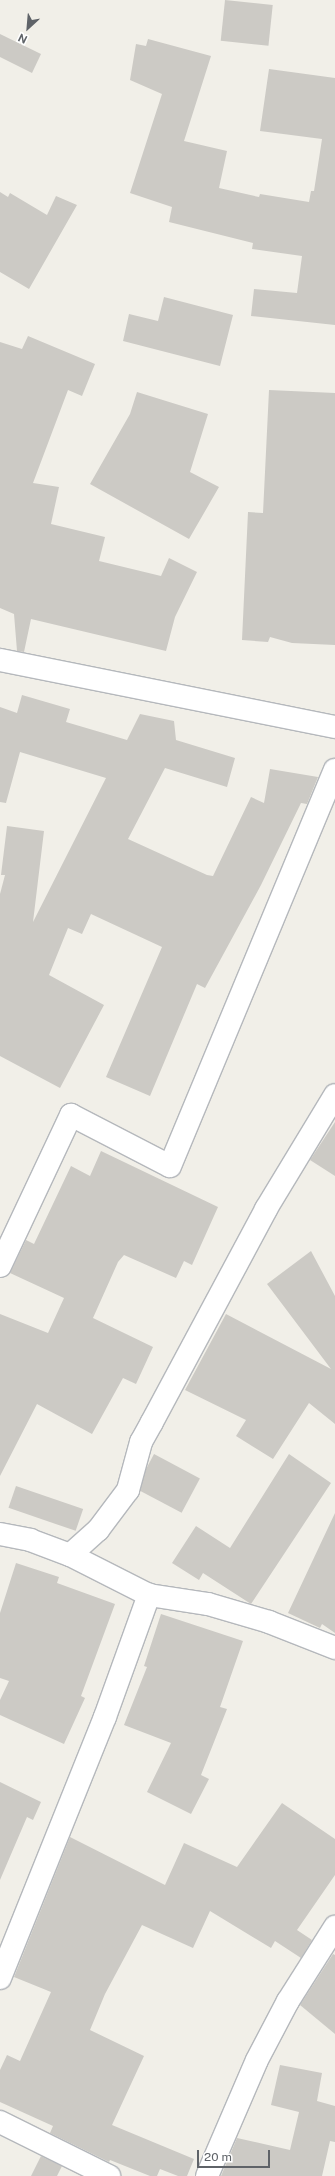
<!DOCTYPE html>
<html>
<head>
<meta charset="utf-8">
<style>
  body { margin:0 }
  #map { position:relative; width:335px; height:2176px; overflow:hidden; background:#f1efe8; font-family:"Public Sans",sans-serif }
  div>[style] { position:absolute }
  .building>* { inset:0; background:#cccac5; transform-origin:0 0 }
  .roads { filter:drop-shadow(1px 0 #b5b8bc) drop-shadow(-1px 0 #b5b8bc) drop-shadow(0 1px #b5b8bc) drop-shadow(0 -1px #b5b8bc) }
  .minor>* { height:22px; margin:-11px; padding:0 11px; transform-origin:11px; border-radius:11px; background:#fff }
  span { translate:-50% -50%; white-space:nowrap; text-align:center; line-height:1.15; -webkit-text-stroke:3px #fff; paint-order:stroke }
  .north { position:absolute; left:8px; top:8px; width:40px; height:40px; -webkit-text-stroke:3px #fff; paint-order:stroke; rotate:206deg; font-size:11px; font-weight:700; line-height:16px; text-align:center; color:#5f6368 }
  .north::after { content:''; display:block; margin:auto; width:14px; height:18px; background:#5f6368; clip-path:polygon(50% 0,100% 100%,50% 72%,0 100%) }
  .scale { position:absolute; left:197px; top:2150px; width:73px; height:18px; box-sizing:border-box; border:2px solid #5f6368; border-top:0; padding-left:5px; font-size:12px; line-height:14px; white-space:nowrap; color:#5f6368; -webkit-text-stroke:3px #fff; paint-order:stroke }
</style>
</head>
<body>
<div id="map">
  <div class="building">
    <i style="left:225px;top:0;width:48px;height:41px;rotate:6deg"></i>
    <i style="clip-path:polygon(0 34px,41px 54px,32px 73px,0 57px)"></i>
    <i style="clip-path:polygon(148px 39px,211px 56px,184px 141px,227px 151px,219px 188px,259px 197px,260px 194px,309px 202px,311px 191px,314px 191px,322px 139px,260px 131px,269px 69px,335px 78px,335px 325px,251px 316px,254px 289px,297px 293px,302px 256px,252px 249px,253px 243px,169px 222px,172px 207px,130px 193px,162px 94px,130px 80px,136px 44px,146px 46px)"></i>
    <i style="clip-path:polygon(0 192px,8px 197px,10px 193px,47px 215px,56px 196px,77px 205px,29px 289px,0 272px)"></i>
    <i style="clip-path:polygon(164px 297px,233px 315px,220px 366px,123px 341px,129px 314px,158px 321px)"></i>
    <i style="clip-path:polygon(28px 336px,95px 364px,82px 396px,68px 390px,33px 483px,59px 487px,51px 524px,105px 537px,99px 561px,161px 576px,169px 558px,197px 572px,175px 617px,166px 651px,31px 619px,24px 652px,17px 651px,14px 614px,0 608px,0 342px,22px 349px)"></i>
    <i style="clip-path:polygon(269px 390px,335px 393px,335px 645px,292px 643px,270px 637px,268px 642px,242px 640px,248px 512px,263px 513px)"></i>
    <i style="clip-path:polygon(137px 392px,208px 414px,190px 472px,219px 487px,189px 539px,90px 484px,130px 414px)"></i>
    <i style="clip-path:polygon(22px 695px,70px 709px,66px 722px,127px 740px,140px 714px,174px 721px,176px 740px,235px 758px,227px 787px,165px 768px,128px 839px,207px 875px,213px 876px,251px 797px,264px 803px,270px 769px,318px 777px,307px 804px,301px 803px,261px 885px,205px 988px,197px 984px,150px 1096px,106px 1077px,162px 947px,91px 914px,82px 934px,68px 928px,49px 975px,104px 1005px,60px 1088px,0 1056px,0 894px,5px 875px,1px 875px,7px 826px,44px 831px,33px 922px,106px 778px,20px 752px,6px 803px,0 802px,0 707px,17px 713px)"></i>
    <i style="clip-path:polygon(335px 1122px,335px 1176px,310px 1160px)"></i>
    <i style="clip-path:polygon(101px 1151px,218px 1207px,192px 1265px,184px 1261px,176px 1278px,124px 1255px,118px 1262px,93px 1318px,153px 1347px,136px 1384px,123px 1378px,92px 1434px,37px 1404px,0 1476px,0 1314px,48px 1333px,64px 1298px,10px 1273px,26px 1240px,34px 1244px,71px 1166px,90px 1176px)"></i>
    <i style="clip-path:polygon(311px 1251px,335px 1296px,335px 1424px,309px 1403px,273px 1459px,236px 1436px,246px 1420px,185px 1390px,226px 1314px,331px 1369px,267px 1284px)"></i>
    <i style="left:154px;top:1454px;width:52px;height:39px;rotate:28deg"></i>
    <i style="clip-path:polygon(289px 1454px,331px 1483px,251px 1604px,203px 1573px,199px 1580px,172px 1563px,196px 1526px,230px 1548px)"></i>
    <i style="left:16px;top:1486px;width:71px;height:23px;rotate:19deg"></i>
    <i style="clip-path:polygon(335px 1513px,335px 1633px,322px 1624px,320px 1628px,288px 1613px)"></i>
    <i style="clip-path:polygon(16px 1563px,59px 1577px,57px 1583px,115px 1604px,81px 1696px,85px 1698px,64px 1744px,0 1715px,0 1700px,9px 1681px,0 1678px,0 1613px)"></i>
    <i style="clip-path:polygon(161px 1614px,243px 1641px,220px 1707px,227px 1709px,201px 1775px,209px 1779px,191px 1814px,147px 1792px,171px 1743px,124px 1725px,147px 1667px,144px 1666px)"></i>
    <i style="clip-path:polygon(0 1782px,41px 1802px,33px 1820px,27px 1817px,0 1880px)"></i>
    <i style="clip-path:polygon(282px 1803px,335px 1839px,335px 1875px,297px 1930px,312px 1940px,301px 1958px,275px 1941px,271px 1948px,210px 1911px,193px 1948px,142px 1925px,105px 1994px,90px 2030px,144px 2056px,112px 2125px,194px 2159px,187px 2176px,178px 2176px,160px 2169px,157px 2176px,150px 2176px,110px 2160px,109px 2162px,50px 2133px,53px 2126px,0 2102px,0 2070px,7px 2055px,20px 2061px,51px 1992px,14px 1977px,70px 1837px,165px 1885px,184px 1843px,237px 1867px)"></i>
    <i style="clip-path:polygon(333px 1954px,335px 1955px,335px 2034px,300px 2005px)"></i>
    <i style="clip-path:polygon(280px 2065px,322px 2073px,317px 2101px,335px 2106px,335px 2142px,330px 2141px,322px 2176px,221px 2176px,237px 2138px,290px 2150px,299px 2112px,271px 2105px)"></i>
    <i style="clip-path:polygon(41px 2156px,62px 2166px,57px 2176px,31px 2176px)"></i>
  </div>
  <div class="roads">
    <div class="minor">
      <i style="left:0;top:660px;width:342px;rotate:11.3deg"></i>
      <i style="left:0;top:1266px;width:167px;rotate:-64.8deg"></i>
      <i style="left:71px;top:1115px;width:111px;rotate:27.3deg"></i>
      <i style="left:170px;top:1166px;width:429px;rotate:-67.4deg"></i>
      <i style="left:0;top:1534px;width:31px;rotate:11deg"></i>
      <i style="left:30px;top:1540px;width:43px;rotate:20.6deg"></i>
      <i style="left:70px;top:1555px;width:89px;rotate:26.9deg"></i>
      <i style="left:149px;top:1595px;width:60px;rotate:8.7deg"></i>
      <i style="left:208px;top:1604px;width:64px;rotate:16.4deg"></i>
      <i style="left:269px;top:1622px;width:71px;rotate:21.5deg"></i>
      <i style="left:70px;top:1555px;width:38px;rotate:-42deg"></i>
      <i style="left:98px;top:1530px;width:50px;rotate:-53.1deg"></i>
      <i style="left:128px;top:1490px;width:50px;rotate:-74.8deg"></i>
      <i style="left:141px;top:1442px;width:23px;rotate:-61deg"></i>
      <i style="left:152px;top:1422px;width:242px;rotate:-61.8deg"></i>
      <i style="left:266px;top:1209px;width:133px;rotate:-58.8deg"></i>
      <i style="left:0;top:1978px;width:281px;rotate:-68.1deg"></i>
      <i style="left:105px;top:1717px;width:130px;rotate:-70.2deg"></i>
      <i style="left:0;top:2122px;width:122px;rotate:26.4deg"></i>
      <i style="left:207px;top:2176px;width:126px;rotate:-66.7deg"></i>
      <i style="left:257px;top:2060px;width:67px;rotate:-62.3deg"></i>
      <i style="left:288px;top:2001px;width:88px;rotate:-57.6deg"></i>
    </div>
  </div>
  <div class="north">N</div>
  <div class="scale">20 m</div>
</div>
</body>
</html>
